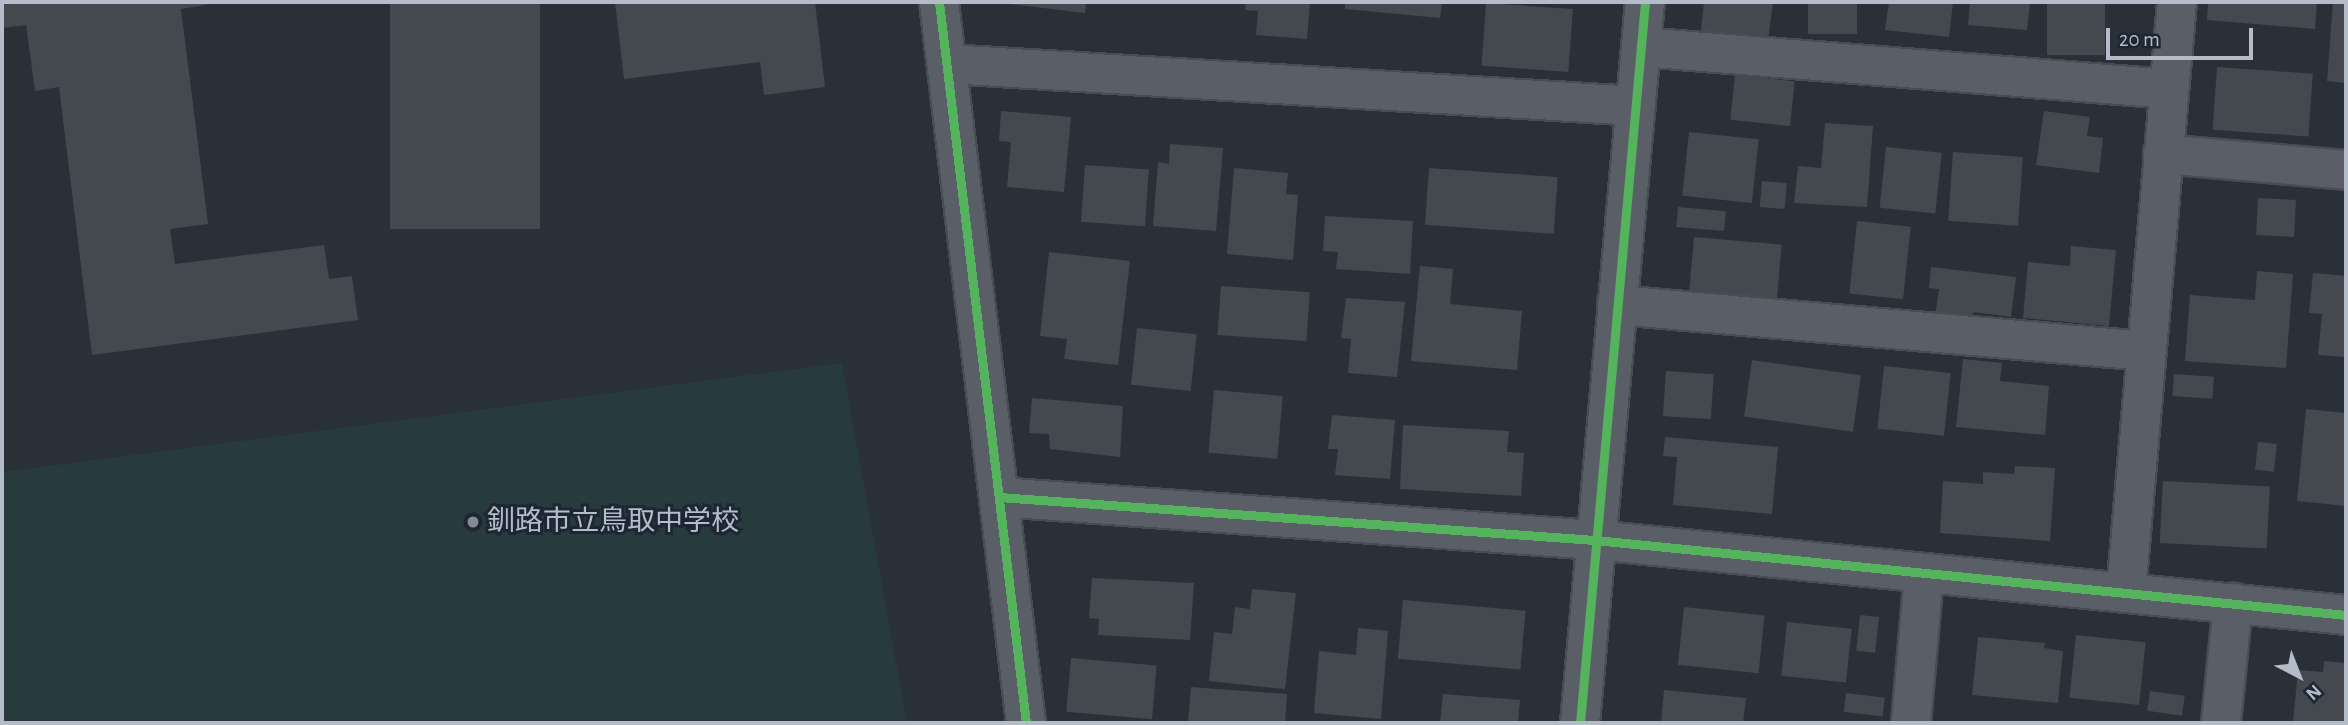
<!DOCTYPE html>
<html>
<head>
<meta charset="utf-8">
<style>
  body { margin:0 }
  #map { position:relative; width:2348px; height:725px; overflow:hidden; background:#2a3038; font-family:"Alegreya Sans","Noto Sans JP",sans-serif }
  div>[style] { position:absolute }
  .green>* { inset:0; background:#273a3e }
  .building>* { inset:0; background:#444950; transform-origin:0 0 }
  .roads { filter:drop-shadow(2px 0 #484c53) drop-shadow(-2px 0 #484c53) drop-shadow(0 2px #484c53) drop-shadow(0 -2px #484c53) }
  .minor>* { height:38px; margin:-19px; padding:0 19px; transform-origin:19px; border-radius:19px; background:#5a5e66 }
  .cycleway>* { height:9px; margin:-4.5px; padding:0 4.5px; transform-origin:4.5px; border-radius:4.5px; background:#56b35d }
  .dots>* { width:19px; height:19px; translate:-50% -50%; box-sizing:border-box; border:4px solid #1d2633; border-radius:50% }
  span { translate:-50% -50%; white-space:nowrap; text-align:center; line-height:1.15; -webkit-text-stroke:6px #1d2633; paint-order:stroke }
  .poi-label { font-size:28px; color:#b4bcc9 }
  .left { translate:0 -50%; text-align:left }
  .frame { position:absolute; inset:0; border:4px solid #b4bcc9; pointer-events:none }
  .north { position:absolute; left:2264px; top:641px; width:70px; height:70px; -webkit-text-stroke:5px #1d2633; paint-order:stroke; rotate:138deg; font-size:19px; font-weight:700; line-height:28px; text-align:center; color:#b4bcc9 }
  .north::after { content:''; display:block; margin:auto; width:24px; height:32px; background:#b4bcc9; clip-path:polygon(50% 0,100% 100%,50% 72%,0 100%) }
  .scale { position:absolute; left:2106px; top:28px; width:147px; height:32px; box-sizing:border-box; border:4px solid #b4bcc9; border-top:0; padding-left:9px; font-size:21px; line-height:24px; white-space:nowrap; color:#b4bcc9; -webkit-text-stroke:5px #1d2633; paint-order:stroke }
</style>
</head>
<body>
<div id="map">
  <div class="green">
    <i style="clip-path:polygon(842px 363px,907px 723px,2px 723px,2px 472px)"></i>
  </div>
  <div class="building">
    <i style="clip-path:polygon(2px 2px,223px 2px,181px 9px,208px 224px,170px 229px,175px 264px,324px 245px,329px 279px,352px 276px,358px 320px,92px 355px,59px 87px,35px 91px,26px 25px,2px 28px)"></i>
    <i style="left:390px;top:2px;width:150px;height:227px"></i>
    <i style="clip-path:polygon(615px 2px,815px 2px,825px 87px,764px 95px,760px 62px,624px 79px)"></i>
    <i style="clip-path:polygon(992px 2px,1086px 2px,1085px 13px)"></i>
    <i style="clip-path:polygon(1246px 2px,1310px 2px,1307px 39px,1256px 35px,1258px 11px,1245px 10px)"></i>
    <i style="clip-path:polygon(1345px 2px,1442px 2px,1440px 18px,1345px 9px)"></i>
    <i style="clip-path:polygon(1704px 2px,1773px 2px,1767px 48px,1700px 41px)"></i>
    <i style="left:1808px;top:2px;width:49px;height:32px"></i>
    <i style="clip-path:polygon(1889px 2px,1953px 2px,1949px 37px,1885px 30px)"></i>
    <i style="clip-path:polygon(1970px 2px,2030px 2px,2027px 30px,1968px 25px)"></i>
    <i style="left:2047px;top:2px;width:58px;height:53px"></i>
    <i style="clip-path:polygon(2208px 2px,2317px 2px,2315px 29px,2207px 20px)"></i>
    <i style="clip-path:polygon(2333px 2px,2346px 2px,2346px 83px,2327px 81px)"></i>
    <i style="left:1486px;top:3px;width:87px;height:63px;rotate:4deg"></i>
    <i style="left:2217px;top:67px;width:96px;height:63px;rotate:4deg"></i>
    <i style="left:1735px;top:75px;width:60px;height:45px;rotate:6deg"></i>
    <i style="clip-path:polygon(1001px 111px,1071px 117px,1064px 192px,1007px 187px,1011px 142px,999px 141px)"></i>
    <i style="clip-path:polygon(2044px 111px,2090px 117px,2087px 136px,2103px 138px,2099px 173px,2036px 165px)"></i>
    <i style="clip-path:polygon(1825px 123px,1873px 126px,1867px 207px,1794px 203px,1798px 166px,1821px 168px)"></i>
    <i style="left:1689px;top:132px;width:70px;height:64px;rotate:6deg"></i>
    <i style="clip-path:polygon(1170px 144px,1223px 148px,1216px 231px,1153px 226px,1158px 162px,1169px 164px)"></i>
    <i style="left:1886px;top:147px;width:56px;height:61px;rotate:6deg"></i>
    <i style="left:1953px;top:152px;width:70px;height:69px;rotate:4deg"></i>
    <i style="left:1085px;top:165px;width:64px;height:57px;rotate:4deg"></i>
    <i style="clip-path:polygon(1234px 168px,1288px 173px,1286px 194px,1298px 195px,1293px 260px,1227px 254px)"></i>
    <i style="left:1429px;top:168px;width:129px;height:57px;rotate:4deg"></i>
    <i style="left:1762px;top:181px;width:25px;height:26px;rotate:5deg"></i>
    <i style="left:2258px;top:198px;width:38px;height:37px;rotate:3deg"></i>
    <i style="left:1678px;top:207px;width:48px;height:20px;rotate:5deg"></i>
    <i style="clip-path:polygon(1325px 216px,1413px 221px,1410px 274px,1336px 269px,1338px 252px,1323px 251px)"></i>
    <i style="left:1857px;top:221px;width:54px;height:73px;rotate:6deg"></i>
    <i style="left:1694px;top:237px;width:88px;height:56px;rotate:5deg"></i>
    <i style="clip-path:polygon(2071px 246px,2116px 250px,2109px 326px,2023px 318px,2028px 262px,2070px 266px)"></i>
    <i style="clip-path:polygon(1049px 252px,1130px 261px,1118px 365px,1064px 359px,1067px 339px,1040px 336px)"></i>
    <i style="clip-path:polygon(1420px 266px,1453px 269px,1450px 304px,1522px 311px,1517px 370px,1411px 361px)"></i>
    <i style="clip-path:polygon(1931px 267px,2016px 277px,2011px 317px,1973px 312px,1972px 321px,1935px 316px,1939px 289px,1929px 288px)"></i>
    <i style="clip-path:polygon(2257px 271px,2293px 274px,2286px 368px,2185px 361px,2190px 295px,2255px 300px)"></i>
    <i style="clip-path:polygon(2313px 273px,2346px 276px,2346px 357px,2318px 355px,2322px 314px,2309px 313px)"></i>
    <i style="left:1221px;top:286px;width:89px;height:49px;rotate:4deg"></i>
    <i style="clip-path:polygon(1346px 298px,1405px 302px,1397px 377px,1348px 373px,1351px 339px,1341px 338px)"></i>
    <i style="left:1137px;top:328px;width:60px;height:57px;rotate:6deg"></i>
    <i style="clip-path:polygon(1963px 359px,2002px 363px,2000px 381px,2049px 386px,2045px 435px,1956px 427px)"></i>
    <i style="left:1752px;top:360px;width:110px;height:57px;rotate:8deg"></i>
    <i style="left:1884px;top:366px;width:67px;height:63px;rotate:6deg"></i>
    <i style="left:1666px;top:371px;width:48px;height:45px;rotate:4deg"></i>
    <i style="left:2174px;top:374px;width:40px;height:22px;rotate:4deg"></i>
    <i style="left:1214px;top:390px;width:69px;height:63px;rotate:5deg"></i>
    <i style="clip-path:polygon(1032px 398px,1123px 406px,1120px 457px,1050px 449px,1049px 434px,1029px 433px)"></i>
    <i style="clip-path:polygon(2306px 409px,2346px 413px,2346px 506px,2297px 501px)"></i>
    <i style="clip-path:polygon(1332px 415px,1395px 420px,1390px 479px,1335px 475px,1338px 449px,1328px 449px)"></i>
    <i style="clip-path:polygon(1403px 425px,1509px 431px,1507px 452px,1524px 453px,1521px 496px,1400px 489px)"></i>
    <i style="clip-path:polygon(1665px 437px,1778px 447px,1772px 514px,1673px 505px,1677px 457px,1663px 456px)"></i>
    <i style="left:2258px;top:442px;width:19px;height:28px;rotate:6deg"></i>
    <i style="clip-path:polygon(2015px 466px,2055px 468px,2050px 541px,1940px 533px,1943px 481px,1983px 484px,1983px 472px,2014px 474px)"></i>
    <i style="left:2163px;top:481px;width:107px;height:62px;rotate:3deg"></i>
    <i style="clip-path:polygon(1092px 578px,1194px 583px,1190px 640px,1098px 635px,1099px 619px,1089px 618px)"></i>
    <i style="clip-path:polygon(1252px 589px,1296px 593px,1285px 689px,1209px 681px,1214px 632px,1232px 634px,1235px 607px,1250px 609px)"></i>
    <i style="left:1403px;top:600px;width:123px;height:59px;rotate:5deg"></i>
    <i style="left:1684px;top:607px;width:81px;height:58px;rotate:6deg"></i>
    <i style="left:1860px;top:615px;width:19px;height:36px;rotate:6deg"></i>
    <i style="left:1787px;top:622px;width:65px;height:54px;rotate:6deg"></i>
    <i style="clip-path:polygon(1358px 628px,1388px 631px,1381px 719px,1314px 713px,1319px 651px,1356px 655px)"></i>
    <i style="left:2076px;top:635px;width:70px;height:63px;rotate:6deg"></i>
    <i style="clip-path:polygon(1978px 637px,2045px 643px,2044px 648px,2063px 651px,2058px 703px,1972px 695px)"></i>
    <i style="left:1071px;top:658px;width:86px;height:54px;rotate:5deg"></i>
    <i style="clip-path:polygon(2324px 661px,2346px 663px,2346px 723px,2293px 722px,2298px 670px,2323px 672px)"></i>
    <i style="clip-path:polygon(1191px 687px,1287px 694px,1285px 723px,1188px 723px)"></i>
    <i style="clip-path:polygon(1664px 690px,1746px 698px,1743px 723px,1661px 723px)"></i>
    <i style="left:2150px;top:691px;width:35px;height:20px;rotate:8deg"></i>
    <i style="left:1846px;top:693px;width:39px;height:19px;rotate:7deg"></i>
    <i style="clip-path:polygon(1443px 694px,1520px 700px,1518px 723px,1440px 723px)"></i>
  </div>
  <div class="roads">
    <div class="minor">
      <i style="left:939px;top:2px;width:726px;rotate:83.12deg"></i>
      <i style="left:1641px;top:47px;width:530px;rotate:4.55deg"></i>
      <i style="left:948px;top:64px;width:689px;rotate:3.49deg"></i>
      <i style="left:2163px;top:154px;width:184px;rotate:5deg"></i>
      <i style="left:1617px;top:305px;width:530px;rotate:4.98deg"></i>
      <i style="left:999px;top:497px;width:598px;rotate:4.13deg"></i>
      <i style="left:1595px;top:540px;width:755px;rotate:5.7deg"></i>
      <i style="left:2126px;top:592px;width:592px;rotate:-85.06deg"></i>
      <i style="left:1580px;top:723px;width:724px;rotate:-84.85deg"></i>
      <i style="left:1911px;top:723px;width:150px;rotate:-85deg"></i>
      <i style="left:2221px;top:723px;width:121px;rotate:-84.3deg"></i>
    </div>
  </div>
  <div class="cycleway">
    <i style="left:939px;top:2px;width:726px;rotate:83.12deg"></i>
    <i style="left:999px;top:497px;width:598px;rotate:4.13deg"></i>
    <i style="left:1595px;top:540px;width:755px;rotate:5.7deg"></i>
    <i style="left:1580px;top:723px;width:724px;rotate:-84.85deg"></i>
  </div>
  <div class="dots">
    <i style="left:473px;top:522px;background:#848b96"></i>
  </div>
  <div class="poi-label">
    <span class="left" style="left:487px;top:522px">釧路市立鳥取中学校</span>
  </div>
  <div class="frame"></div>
  <div class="north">N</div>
  <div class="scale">20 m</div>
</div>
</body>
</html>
